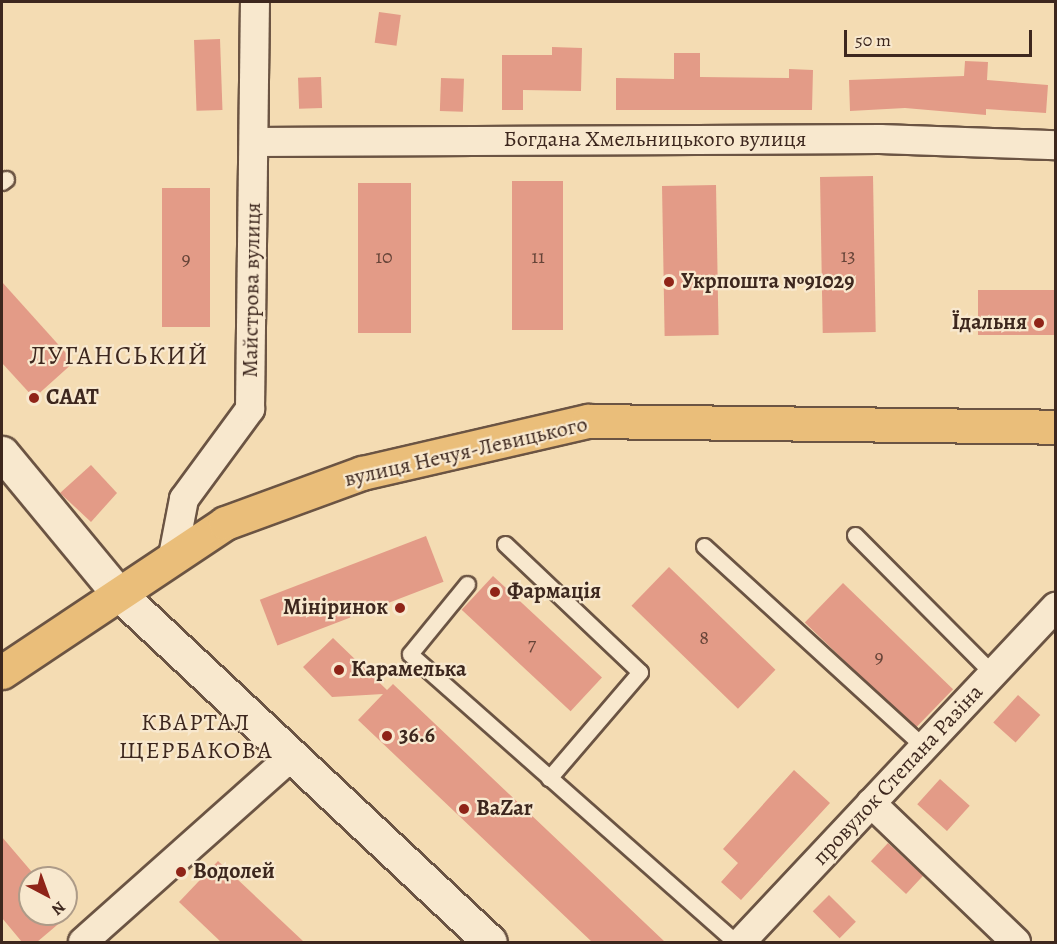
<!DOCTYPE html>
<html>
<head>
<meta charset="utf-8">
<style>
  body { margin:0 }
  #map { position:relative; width:1057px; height:944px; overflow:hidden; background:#f4dcb3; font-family:Alegreya,serif }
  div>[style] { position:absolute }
  .building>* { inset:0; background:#e39b87; transform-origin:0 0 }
  .roads { filter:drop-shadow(2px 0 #6b5443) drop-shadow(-2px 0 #6b5443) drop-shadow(0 2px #6b5443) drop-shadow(0 -2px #6b5443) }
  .lane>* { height:15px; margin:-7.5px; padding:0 7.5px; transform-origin:7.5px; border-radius:7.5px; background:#f8e8ce }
  .street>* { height:28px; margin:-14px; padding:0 14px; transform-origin:14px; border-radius:14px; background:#f8e8ce }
  .secondary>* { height:33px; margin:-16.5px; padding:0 16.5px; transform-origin:16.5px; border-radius:16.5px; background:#f8e8ce }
  .primary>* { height:33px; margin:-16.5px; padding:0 16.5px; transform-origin:16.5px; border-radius:16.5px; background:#eabe7a }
  .dots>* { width:16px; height:16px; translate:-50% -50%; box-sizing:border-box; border:3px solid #f8e8ce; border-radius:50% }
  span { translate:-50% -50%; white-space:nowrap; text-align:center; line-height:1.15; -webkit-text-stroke:4.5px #f8e8ce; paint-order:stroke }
  .number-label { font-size:20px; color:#664438 }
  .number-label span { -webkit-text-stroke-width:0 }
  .street-label { font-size:22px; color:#3d271e }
  .poi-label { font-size:22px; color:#3d271e; font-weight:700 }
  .left { translate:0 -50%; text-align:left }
  .right { translate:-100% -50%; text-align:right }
  .neighbourhood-label { font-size:24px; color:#3d271e; letter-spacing:1.5px }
  .quarter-label { font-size:26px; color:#3d271e; letter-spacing:1.5px }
  .frame { position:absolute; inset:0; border:3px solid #3d271e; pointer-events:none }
  .north { position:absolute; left:18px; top:866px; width:60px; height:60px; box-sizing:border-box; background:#f8e8ce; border:2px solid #ad9b88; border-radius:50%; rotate:139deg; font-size:16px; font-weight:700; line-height:24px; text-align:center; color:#3d271e }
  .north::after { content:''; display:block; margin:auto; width:21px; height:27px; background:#8f2418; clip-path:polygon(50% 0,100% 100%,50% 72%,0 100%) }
  .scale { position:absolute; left:844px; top:30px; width:188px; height:27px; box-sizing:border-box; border:3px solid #3d271e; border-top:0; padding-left:8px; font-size:18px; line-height:21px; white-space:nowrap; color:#3d271e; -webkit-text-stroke:4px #f8e8ce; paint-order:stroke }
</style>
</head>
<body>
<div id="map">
  <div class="building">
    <i style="left:379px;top:12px;width:22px;height:31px;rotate:8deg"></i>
    <i style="left:220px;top:39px;width:71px;height:26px;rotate:88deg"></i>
    <i style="clip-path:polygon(552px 47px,582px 48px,581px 91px,523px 90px,523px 110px,502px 110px,502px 55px,552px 55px)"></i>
    <i style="clip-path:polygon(674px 53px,700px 53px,700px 77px,789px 78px,789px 69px,813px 70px,812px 110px,616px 110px,616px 78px,674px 79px)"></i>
    <i style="clip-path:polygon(965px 61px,988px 62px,987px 80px,1048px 85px,1046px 113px,986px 109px,986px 115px,905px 108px,850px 111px,849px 80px,964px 76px)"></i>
    <i style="left:321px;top:77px;width:31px;height:23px;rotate:88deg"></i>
    <i style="left:441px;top:78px;width:23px;height:33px;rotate:2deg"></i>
    <i style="left:873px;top:176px;width:156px;height:53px;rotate:89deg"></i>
    <i style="left:563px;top:181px;width:149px;height:51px;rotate:90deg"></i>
    <i style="left:358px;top:183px;width:53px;height:150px"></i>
    <i style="left:716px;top:185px;width:150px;height:54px;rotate:89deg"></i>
    <i style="left:210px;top:188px;width:139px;height:48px;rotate:90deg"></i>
    <i style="clip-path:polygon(2px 282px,74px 362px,34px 398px,2px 363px)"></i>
    <i style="left:1056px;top:290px;width:45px;height:78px;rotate:90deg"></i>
    <i style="clip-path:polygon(91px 465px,117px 493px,91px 522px,60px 493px)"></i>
    <i style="left:426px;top:536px;width:49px;height:178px;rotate:69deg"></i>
    <i style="left:669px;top:567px;width:148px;height:54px;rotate:44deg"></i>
    <i style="left:493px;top:576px;width:149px;height:46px;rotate:43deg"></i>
    <i style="left:843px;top:583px;width:153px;height:55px;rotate:44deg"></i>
    <i style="clip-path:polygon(333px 638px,387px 690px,393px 684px,665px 942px,592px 942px,358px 720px,383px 694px,332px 697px,303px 667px)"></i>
    <i style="left:1018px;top:695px;width:30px;height:37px;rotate:42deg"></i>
    <i style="clip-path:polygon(794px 770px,830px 803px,741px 900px,721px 882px,738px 863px,723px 849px)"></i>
    <i style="left:940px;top:779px;width:40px;height:34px;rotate:42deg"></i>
    <i style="clip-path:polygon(2px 837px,37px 878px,30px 878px,30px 914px,66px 912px,69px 915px,37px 942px,22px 942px,2px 918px)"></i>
    <i style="left:888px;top:843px;width:48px;height:25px;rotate:43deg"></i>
    <i style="clip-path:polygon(218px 861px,304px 942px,221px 942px,179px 902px)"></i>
    <i style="left:829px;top:895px;width:38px;height:23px;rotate:45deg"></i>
  </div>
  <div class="roads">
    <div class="lane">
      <i style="left:2px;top:182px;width:5px;rotate:-37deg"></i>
      <i style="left:855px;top:535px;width:196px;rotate:45.2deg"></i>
      <i style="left:505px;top:544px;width:186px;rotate:43.5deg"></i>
      <i style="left:640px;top:672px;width:140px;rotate:130.6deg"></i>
      <i style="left:704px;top:546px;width:298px;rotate:42.4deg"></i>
      <i style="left:467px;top:584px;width:90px;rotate:129.2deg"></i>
      <i style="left:410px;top:654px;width:434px;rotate:41.5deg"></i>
    </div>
    <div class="street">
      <i style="left:254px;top:142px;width:626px;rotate:-0.27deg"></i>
      <i style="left:880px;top:139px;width:176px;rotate:2deg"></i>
      <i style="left:173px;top:556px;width:58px;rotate:-79.1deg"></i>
      <i style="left:184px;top:499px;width:112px;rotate:-53.7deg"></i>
      <i style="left:250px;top:409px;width:407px;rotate:-89.3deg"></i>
      <i style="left:871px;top:803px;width:201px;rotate:43.8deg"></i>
      <i style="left:83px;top:942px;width:278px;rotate:-41.7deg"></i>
      <i style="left:741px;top:942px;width:460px;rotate:-46.8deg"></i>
    </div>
    <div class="secondary">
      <i style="left:2px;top:453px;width:180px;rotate:50.4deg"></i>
      <i style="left:117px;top:592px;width:511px;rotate:43.18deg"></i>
    </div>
    <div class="primary">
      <i style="left:2px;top:672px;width:268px;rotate:-33.7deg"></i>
      <i style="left:225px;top:523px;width:146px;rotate:-20.1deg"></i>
      <i style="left:362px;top:473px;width:232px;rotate:-13deg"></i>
      <i style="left:588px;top:421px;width:468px;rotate:0.7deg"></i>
    </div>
  </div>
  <div class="dots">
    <i style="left:669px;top:282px;background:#8f2418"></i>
    <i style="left:1039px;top:323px;background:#8f2418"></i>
    <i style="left:34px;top:398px;background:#8f2418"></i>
    <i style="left:495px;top:592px;background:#8f2418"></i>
    <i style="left:400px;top:608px;background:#8f2418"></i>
    <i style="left:339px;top:670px;background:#8f2418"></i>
    <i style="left:387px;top:736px;background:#8f2418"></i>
    <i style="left:464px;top:809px;background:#8f2418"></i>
    <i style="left:181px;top:872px;background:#8f2418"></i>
  </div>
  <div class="number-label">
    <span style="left:848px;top:255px">13</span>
    <span style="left:384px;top:256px">10</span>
    <span style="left:538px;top:256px">11</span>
    <span style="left:186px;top:258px">9</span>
    <span style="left:704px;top:637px">8</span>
    <span style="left:532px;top:643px">7</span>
    <span style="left:879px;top:656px">9</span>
  </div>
  <div class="street-label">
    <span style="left:655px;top:140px">Богдана Хмельницького вулиця</span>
    <span style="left:252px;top:290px;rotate:-89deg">Майстрова вулиця</span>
    <span style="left:466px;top:452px;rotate:-13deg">вулиця Нечуя-Левицького</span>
    <span style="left:898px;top:775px;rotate:-47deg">провулок Степана Разіна</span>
  </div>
  <div class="poi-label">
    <span class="left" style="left:681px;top:282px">Укрпошта №91029</span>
    <span class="right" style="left:1027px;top:323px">Їдальня</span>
    <span class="left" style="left:46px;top:398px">СААТ</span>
    <span class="left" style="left:507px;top:592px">Фармація</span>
    <span class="right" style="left:388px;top:608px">Мініринок</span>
    <span class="left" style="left:351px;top:670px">Карамелька</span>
    <span class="left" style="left:399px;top:736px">36.6</span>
    <span class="left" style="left:476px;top:809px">BaZar</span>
    <span class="left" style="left:193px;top:872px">Водолей</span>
  </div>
  <div class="neighbourhood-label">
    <span style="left:196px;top:737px">КВАРТАЛ<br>ЩЕРБАКОВА</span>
  </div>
  <div class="quarter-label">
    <span style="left:119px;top:356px">ЛУГАНСЬКИЙ</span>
  </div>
  <div class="frame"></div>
  <div class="north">N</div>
  <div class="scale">50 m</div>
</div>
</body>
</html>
